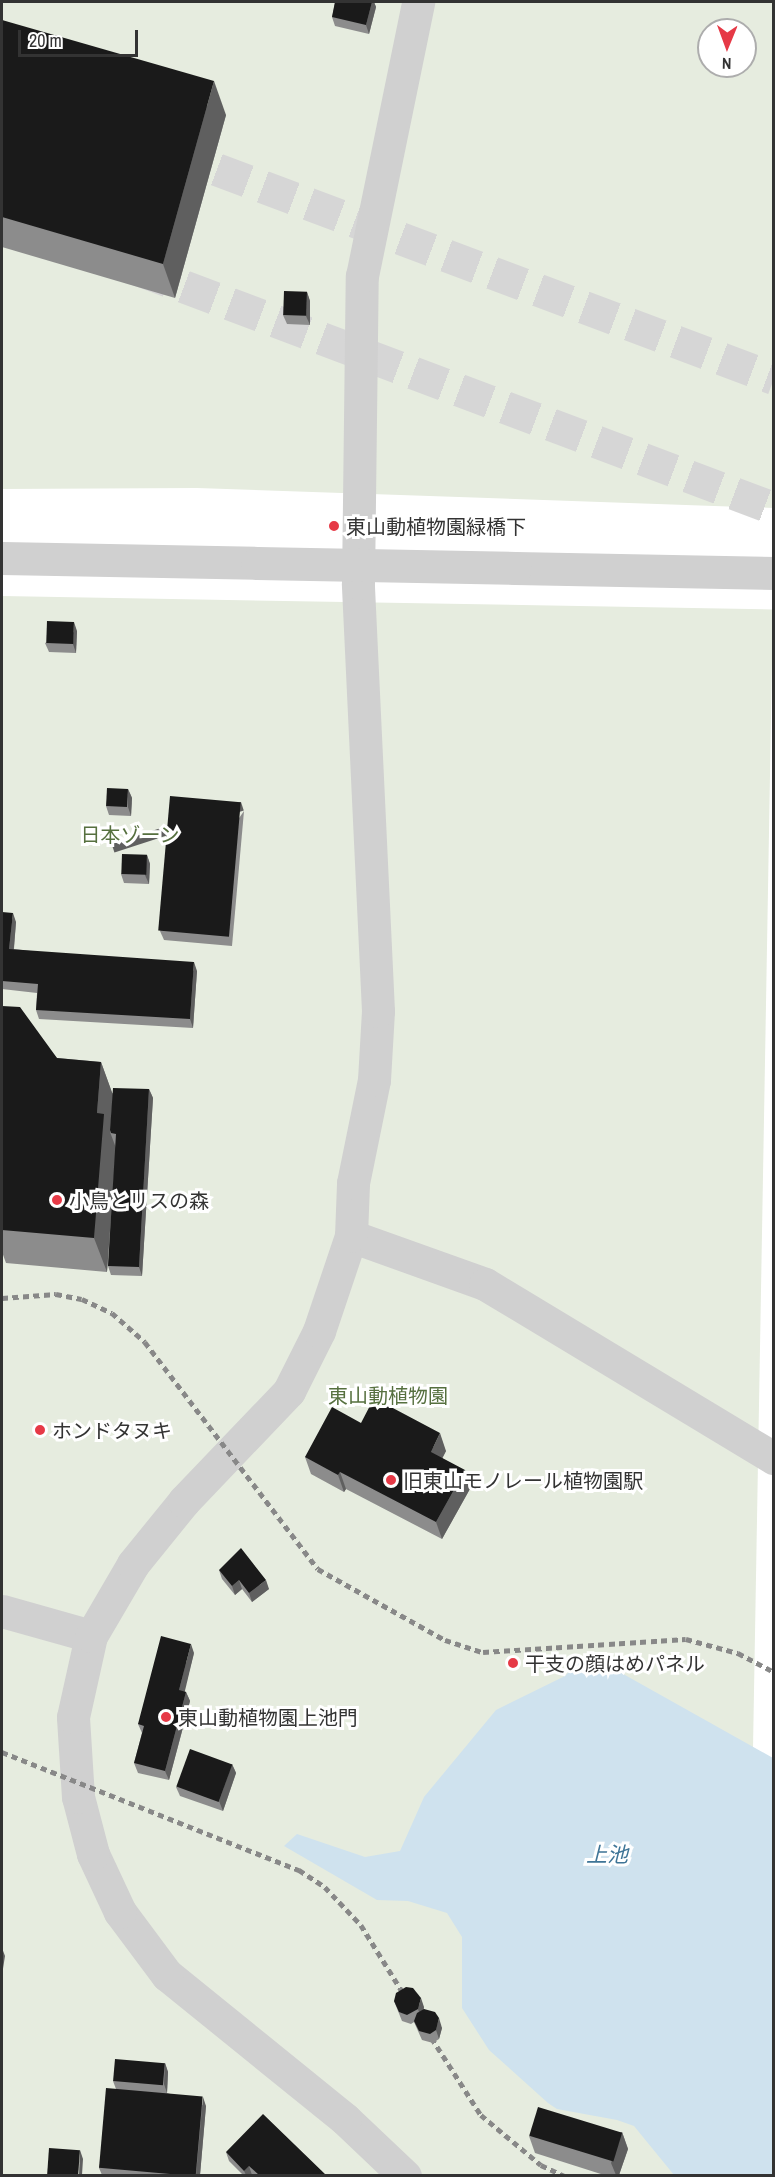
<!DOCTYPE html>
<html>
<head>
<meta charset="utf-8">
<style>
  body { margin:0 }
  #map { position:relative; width:775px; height:2177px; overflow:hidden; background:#fff; font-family:"Archivo Narrow","Noto Sans JP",sans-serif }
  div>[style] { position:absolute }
  .green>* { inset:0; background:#e6ecdf; transform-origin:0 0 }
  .water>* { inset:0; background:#cfe2ee }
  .motorway-tunnel>* { height:33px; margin-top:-16.5px; transform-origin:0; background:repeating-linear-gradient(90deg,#d6d6d6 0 33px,transparent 0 49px) }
  .minor>* { height:33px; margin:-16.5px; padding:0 16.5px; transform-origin:16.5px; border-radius:16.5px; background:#d0d0d0 }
  .tertiary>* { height:33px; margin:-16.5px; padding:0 16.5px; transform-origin:16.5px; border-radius:16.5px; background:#d0d0d0 }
  .rail>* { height:4.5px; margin-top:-2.25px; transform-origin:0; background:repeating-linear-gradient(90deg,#888 0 6px,transparent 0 10.5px) }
  .tertiary-bridge>* { height:33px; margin:-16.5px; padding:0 16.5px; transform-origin:16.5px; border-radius:16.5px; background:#d0d0d0 }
  .wall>* { inset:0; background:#8c8c8c }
  .shaded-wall>* { inset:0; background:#5f5f5f; transform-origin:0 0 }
  .building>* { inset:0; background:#1a1a1a; transform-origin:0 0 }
  .dots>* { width:16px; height:16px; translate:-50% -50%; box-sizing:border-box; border:3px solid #fff; border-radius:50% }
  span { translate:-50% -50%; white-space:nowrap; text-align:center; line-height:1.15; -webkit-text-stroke:6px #fff; paint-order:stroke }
  .poi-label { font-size:20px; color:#333 }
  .left { translate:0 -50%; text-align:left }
  .park-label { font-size:20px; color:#56703f }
  .water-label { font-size:21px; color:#3f7597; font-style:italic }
  .frame { position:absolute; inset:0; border:3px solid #333; pointer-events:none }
  .north { position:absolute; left:697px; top:18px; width:60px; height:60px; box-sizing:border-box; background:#fff; border:2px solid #adadad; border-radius:50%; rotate:181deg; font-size:16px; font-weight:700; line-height:24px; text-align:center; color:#333 }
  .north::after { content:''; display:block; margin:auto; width:21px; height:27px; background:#e63946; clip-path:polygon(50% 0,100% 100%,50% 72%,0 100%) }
  .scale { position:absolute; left:18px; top:30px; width:120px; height:27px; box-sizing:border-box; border:3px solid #333; border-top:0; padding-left:8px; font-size:18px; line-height:21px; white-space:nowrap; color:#333; -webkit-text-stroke:4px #fff; paint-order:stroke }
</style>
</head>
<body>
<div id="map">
  <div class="green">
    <i style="clip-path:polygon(evenodd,2px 2px,773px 2px,773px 508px,197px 488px,2px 489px,2px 2px,709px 30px,745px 30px,745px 66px,709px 66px,709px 30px)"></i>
    <i style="left:2px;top:596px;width:771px;height:1579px;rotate:1deg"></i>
  </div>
  <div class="water">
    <i style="clip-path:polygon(582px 1659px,600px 1661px,773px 1758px,773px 2175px,674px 2175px,634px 2126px,617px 2120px,557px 2109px,548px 2103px,489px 2050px,462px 2008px,462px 1937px,447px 1913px,408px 1901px,377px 1900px,284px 1846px,297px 1834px,365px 1857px,400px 1851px,424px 1797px,496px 1710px,565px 1676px)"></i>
  </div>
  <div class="motorway-tunnel">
    <i style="left:171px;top:152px;width:644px;rotate:20.55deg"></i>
    <i style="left:138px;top:269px;width:679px;rotate:20.6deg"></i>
  </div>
  <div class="minor">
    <i style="left:351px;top:1236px;width:142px;rotate:19.7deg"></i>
    <i style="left:485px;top:1284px;width:337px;rotate:31.1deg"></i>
  </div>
  <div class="tertiary">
    <i style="left:2px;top:558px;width:255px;rotate:1.1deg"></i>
    <i style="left:515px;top:568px;width:259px;rotate:1.1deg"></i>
    <i style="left:2px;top:1611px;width:92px;rotate:15.7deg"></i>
    <i style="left:405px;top:2176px;width:83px;rotate:-136.5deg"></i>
    <i style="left:345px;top:2119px;width:229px;rotate:-141deg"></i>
    <i style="left:167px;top:1975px;width:79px;rotate:-126.7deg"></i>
    <i style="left:120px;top:1912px;width:64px;rotate:-115deg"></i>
    <i style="left:93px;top:1854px;width:59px;rotate:-104.7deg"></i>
    <i style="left:78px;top:1797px;width:80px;rotate:-93.6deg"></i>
    <i style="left:73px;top:1717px;width:83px;rotate:-77.5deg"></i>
    <i style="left:91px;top:1636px;width:83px;rotate:-59.7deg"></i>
    <i style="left:133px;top:1564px;width:81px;rotate:-51deg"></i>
    <i style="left:184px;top:1501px;width:152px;rotate:-46.3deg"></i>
    <i style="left:289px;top:1391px;width:67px;rotate:-63.4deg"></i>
    <i style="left:319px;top:1331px;width:100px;rotate:-71.4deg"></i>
    <i style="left:351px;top:1236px;width:53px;rotate:-87.8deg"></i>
    <i style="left:353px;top:1183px;width:105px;rotate:-78.5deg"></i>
    <i style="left:374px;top:1080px;width:69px;rotate:-86.7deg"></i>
    <i style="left:378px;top:1011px;width:428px;rotate:-92.7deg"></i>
    <i style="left:358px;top:583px;width:307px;rotate:-89.3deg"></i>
    <i style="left:362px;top:276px;width:280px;rotate:-78.4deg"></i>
  </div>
  <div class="rail">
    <i style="left:2px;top:1298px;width:54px;rotate:-4.2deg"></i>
    <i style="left:56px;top:1294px;width:26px;rotate:11deg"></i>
    <i style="left:82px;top:1299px;width:33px;rotate:25deg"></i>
    <i style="left:112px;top:1313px;width:44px;rotate:41.3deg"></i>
    <i style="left:145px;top:1342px;width:285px;rotate:52.7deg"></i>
    <i style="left:318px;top:1569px;width:145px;rotate:29.2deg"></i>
    <i style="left:445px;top:1640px;width:40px;rotate:18deg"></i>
    <i style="left:483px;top:1652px;width:203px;rotate:-3.7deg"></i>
    <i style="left:686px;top:1639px;width:54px;rotate:15.1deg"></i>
    <i style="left:738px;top:1653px;width:41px;rotate:27.8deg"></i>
    <i style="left:2px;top:1752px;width:320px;rotate:21.7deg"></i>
    <i style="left:299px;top:1870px;width:31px;rotate:33deg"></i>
    <i style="left:325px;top:1887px;width:52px;rotate:46.5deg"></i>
    <i style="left:361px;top:1925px;width:93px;rotate:58.2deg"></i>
    <i style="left:426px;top:2029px;width:102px;rotate:57.4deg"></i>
    <i style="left:481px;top:2115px;width:78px;rotate:39.8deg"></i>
    <i style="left:541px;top:2165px;width:26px;rotate:25deg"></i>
  </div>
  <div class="tertiary-bridge">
    <i style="left:257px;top:563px;width:258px;rotate:1.1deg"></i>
  </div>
  <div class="wall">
    <i style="clip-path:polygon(335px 2px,374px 2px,376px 7px,369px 34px,335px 26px,332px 17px)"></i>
    <i style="clip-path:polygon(2px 20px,226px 115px,175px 298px,2px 247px)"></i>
    <i style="clip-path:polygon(307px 292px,310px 301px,310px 325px,287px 324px,283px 315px)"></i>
    <i style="clip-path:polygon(77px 631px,76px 653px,49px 652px,45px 643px)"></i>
    <i style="clip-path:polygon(128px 789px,132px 798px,131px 816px,109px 815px,106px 806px)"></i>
    <i style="clip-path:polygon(244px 811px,232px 946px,164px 940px,160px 931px)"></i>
    <i style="clip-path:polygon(147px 855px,150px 864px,149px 884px,124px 883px,121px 874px)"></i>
    <i style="clip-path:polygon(2px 912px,16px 922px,14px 949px,197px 971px,193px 1028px,39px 1019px,36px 1010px,37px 993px,2px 989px)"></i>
    <i style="clip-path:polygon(2px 1006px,57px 1058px,101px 1062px,112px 1093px,149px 1089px,153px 1098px,142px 1276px,111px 1275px,108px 1266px,111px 1213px,107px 1272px,6px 1263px,2px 1252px)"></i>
    <i style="clip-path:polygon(361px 1423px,446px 1451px,442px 1458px,471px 1487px,442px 1539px,346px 1489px,344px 1492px,311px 1474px,305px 1457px)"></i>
    <i style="clip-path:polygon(219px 1570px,269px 1589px,252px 1602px,242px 1589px,235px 1595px,222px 1579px)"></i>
    <i style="clip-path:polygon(194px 1653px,184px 1691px,186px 1692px,190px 1701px,169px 1780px,138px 1773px,134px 1763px,142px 1733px,138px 1724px)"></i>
    <i style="clip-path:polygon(232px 1764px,236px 1773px,223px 1811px,180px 1796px,176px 1787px)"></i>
    <i style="clip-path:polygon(394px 2001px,424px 2007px,424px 2009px,442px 2028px,439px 2039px,433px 2043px,422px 2040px,414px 2022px,411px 2024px,402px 2021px)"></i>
    <i style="clip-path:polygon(165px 2063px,168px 2072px,167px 2093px,206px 2106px,200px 2175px,102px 2175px,99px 2168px,116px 2089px,113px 2081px)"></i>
    <i style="clip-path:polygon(622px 2132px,628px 2149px,619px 2175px,604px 2175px,535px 2153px,529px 2136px)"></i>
    <i style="clip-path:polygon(226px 2152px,326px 2175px,243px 2175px,229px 2161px)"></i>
  </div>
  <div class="shaded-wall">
    <i style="clip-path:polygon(372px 2px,374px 2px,376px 7px,369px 34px,366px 25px)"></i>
    <i style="clip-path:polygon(214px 81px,226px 115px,175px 298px,163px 264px)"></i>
    <i style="clip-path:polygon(307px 292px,310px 301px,310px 325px,306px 316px)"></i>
    <i style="clip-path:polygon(74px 622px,77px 631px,76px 653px,73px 644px)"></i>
    <i style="clip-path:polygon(128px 789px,132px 798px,131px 816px,128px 807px)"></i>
    <i style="left:241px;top:802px;width:9px;height:136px;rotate:72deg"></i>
    <i style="clip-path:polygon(147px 855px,150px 864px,149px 884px,145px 875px)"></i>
    <i style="clip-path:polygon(13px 913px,16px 922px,13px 958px,9px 949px)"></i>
    <i style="clip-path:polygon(194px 962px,197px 971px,193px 1028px,190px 1019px)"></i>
    <i style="clip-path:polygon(101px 1062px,113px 1095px,110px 1132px,116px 1148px,107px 1272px,94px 1238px,97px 1113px)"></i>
    <i style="clip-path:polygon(149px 1089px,153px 1098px,142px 1276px,139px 1267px)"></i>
    <i style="clip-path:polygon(440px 1433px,446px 1451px,437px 1469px,431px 1452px)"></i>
    <i style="clip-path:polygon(465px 1470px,471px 1487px,442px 1539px,436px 1522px)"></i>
    <i style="clip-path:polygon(340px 1472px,346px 1489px,344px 1492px,338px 1475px)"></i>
    <i style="clip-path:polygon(239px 1580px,242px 1589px,235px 1595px,232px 1586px)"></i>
    <i style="clip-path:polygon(266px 1580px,269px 1589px,252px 1602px,249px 1593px)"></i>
    <i style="clip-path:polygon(191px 1644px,194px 1653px,183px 1699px,179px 1690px)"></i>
    <i style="clip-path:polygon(186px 1692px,190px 1701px,169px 1780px,165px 1771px)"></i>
    <i style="clip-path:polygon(232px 1764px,236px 1773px,223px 1811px,219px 1801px)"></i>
    <i style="clip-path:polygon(2px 1948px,5px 1956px,2px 1975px)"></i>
    <i style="clip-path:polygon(421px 1998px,424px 2007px,421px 2019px,418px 2009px)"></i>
    <i style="clip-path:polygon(439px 2018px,442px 2028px,439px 2039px,436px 2030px)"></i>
    <i style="clip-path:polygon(165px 2063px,168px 2072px,167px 2093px,164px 2084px)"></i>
    <i style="clip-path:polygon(203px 2097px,206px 2106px,200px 2175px,196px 2175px)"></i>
    <i style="clip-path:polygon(622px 2132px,628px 2149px,619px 2175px,616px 2175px,611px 2163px)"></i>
    <i style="clip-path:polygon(80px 2150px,83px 2159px,82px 2175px,79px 2175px)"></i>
    <i style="clip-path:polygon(249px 2166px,252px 2175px,246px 2175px,244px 2171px)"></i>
  </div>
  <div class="building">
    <i style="clip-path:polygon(335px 2px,372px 2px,366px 25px,332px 17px)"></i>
    <i style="clip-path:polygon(2px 20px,214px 81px,163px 264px,2px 217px)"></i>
    <i style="left:284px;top:291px;width:23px;height:24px;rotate:2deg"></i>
    <i style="left:47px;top:621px;width:27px;height:22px;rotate:2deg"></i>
    <i style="left:107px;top:788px;width:21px;height:18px;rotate:3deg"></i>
    <i style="left:170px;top:796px;width:71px;height:135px;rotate:5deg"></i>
    <i style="left:122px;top:854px;width:25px;height:20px;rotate:2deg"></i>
    <i style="clip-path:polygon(2px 912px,13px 913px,9px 949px,194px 962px,190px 1019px,36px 1010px,38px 984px,2px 981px)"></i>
    <i style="clip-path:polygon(2px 1006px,20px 1007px,57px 1058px,101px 1062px,97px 1113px,104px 1114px,94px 1238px,2px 1230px)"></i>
    <i style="clip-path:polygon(113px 1088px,149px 1089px,139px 1267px,108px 1266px,116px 1134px,111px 1133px,110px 1130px)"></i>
    <i style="clip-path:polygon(374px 1398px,440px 1433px,431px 1452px,465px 1470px,436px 1522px,340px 1472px,338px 1475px,305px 1457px,332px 1407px,361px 1423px)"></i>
    <i style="clip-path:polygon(241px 1548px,266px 1580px,249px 1593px,239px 1580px,232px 1586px,219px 1570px)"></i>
    <i style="clip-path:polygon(161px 1636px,191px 1644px,179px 1690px,186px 1692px,165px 1771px,134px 1763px,144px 1726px,138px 1724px)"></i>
    <i style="left:190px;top:1749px;width:45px;height:40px;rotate:20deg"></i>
    <i style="clip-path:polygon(406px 1987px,413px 1988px,421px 1998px,418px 2009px,407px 2015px,399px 2012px,394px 2001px,396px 1993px)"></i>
    <i style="clip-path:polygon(424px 2009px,435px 2012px,439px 2018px,436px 2030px,430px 2034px,419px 2031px,414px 2021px,417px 2013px)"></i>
    <i style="left:115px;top:2059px;width:50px;height:22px;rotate:5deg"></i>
    <i style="left:106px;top:2088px;width:97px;height:80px;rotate:5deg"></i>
    <i style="left:538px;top:2107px;width:88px;height:30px;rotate:17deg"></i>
    <i style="clip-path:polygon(263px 2114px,326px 2175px,259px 2175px,249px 2166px,244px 2171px,226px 2152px)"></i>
    <i style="left:49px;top:2148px;width:31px;height:26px;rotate:4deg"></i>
  </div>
  <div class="dots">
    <i style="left:334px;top:526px;background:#e63946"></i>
    <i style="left:57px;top:1200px;background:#e63946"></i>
    <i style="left:40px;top:1430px;background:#e63946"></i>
    <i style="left:391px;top:1480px;background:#e63946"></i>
    <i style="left:513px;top:1663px;background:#e63946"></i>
    <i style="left:166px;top:1717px;background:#e63946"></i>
  </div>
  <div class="poi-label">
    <span class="left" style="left:346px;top:526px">東山動植物園緑橋下</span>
    <span class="left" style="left:69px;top:1200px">小鳥とリスの森</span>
    <span class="left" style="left:52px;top:1430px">ホンドタヌキ</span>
    <span class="left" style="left:403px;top:1480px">旧東山モノレール植物園駅</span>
    <span class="left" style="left:525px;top:1663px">干支の顔はめパネル</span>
    <span class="left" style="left:178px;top:1717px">東山動植物園上池門</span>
  </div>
  <div class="park-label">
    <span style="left:130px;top:834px">日本ゾーン</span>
    <span style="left:388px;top:1395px">東山動植物園</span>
  </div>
  <div class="water-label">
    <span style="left:607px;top:1855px">上池</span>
  </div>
  <div class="frame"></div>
  <div class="north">N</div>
  <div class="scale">20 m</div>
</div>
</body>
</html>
